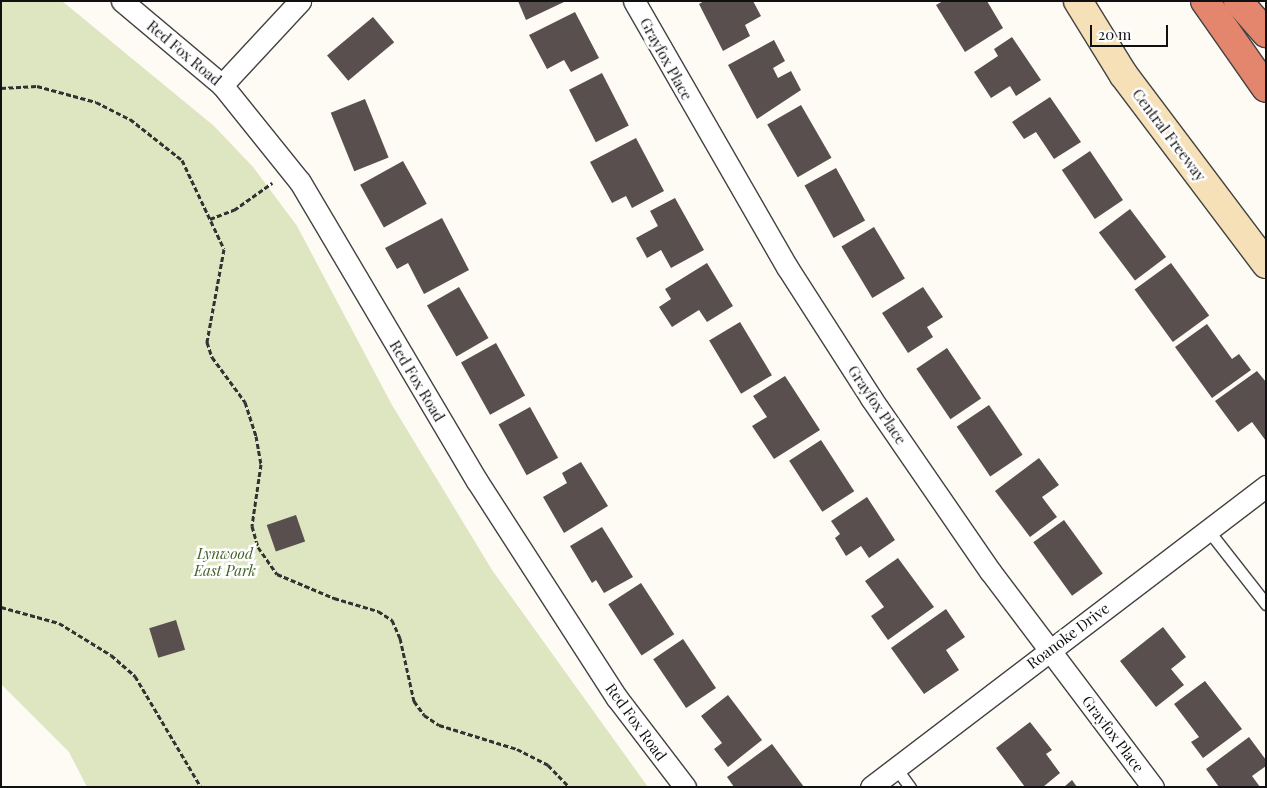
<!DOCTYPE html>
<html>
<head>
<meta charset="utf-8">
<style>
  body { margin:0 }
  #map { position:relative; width:1267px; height:788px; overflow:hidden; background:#fefaf4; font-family:"Playfair Display",serif }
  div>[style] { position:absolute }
  .green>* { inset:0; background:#dde5c1 }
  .building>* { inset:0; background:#584f4e; transform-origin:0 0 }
  .path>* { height:3px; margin-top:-1.5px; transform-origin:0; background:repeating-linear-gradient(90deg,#323232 0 5px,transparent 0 7.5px) }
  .roads { filter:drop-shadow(1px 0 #434343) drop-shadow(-1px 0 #434343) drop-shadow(0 1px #434343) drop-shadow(0 -1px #434343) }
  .service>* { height:11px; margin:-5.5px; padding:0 5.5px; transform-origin:5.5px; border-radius:5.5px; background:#fff }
  .minor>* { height:21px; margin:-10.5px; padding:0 10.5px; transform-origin:10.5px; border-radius:10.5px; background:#fff }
  .secondary>* { height:28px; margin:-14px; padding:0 14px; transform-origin:14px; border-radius:14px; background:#f6e0b7 }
  .motorway>* { height:28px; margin:-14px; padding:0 14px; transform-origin:14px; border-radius:14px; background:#e4866d }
  span { translate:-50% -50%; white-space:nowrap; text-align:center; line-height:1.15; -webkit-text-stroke:5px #fff; paint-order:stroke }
  .street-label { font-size:15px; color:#101010 }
  .park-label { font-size:15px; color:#416127; font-style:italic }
  .frame { position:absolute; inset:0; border:2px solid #101010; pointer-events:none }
  .scale { position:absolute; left:1090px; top:25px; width:78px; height:22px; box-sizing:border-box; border:2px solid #101010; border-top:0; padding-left:6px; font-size:15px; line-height:18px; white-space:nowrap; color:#101010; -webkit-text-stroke:4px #fff; paint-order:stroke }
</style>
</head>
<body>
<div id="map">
  <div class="green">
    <i style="clip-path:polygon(1px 1px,62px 1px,214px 126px,253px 167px,297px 226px,392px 405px,492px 570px,648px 787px,87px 787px,69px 752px,1px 684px)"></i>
  </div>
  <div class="building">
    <i style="clip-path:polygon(518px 1px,566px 1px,526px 20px)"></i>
    <i style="clip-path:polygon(704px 1px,753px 1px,761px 16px,745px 25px,750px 36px,723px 51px,699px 4px)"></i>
    <i style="clip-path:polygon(943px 1px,987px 1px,1003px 28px,965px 52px,936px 5px)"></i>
    <i style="clip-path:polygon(575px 12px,599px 58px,571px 72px,564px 60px,547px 69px,529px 35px)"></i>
    <i style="left:373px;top:17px;width:33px;height:60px;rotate:50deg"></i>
    <i style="clip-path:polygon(1012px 37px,1041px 80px,1016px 96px,1010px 86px,991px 98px,974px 72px,998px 56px,994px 49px)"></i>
    <i style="clip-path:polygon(774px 40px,785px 61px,773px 68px,778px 78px,791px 71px,801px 90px,757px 119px,728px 65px)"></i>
    <i style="left:602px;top:73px;width:59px;height:37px;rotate:63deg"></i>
    <i style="clip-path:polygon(1050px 97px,1081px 142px,1054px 159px,1036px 132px,1024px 139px,1012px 122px)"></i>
    <i style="left:365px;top:99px;width:63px;height:37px;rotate:68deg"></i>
    <i style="left:801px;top:105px;width:61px;height:39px;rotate:60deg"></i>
    <i style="clip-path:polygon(636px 138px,664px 191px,632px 208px,626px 196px,612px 203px,590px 162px)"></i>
    <i style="left:1090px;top:151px;width:59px;height:34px;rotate:56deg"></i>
    <i style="left:403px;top:161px;width:49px;height:49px;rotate:61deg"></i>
    <i style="left:836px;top:168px;width:60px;height:36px;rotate:61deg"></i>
    <i style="clip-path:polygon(675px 198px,704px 250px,671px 268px,661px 250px,647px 258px,636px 238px,658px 226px,650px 211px)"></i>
    <i style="left:1130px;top:209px;width:60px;height:39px;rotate:53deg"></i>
    <i style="clip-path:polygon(442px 218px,469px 270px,424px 294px,408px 263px,397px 269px,385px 248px)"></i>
    <i style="left:874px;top:227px;width:60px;height:38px;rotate:59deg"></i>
    <i style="clip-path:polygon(707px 263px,733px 306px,707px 322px,699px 310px,672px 327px,659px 307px,671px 299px,665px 289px)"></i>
    <i style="left:1171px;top:263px;width:65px;height:45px;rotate:54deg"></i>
    <i style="left:459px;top:287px;width:59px;height:37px;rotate:60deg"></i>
    <i style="clip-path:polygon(923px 287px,943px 317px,927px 327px,933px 337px,908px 353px,882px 313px)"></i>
    <i style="left:740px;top:322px;width:62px;height:36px;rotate:59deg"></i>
    <i style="clip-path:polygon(1207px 324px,1232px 359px,1239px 354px,1251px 370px,1212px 398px,1175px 347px)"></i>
    <i style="left:496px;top:343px;width:60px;height:40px;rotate:61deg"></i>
    <i style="left:947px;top:348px;width:61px;height:37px;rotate:56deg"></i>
    <i style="clip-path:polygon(1257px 371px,1266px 382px,1266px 441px,1252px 422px,1238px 432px,1215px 401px)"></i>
    <i style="clip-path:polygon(785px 376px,820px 430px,774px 459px,752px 426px,767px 417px,753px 396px)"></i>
    <i style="left:989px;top:405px;width:60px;height:39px;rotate:56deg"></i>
    <i style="left:530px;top:407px;width:58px;height:36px;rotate:61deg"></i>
    <i style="left:821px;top:440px;width:61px;height:38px;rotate:57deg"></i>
    <i style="clip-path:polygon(1039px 458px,1059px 485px,1042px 497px,1057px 517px,1030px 537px,995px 491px)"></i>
    <i style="clip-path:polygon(581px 462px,608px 506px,564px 533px,543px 497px,567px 483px,562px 473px)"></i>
    <i style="clip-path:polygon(867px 497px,895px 540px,869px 558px,861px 546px,846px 556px,835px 538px,840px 534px,831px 521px)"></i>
    <i style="left:296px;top:515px;width:28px;height:31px;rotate:71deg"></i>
    <i style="left:1064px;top:520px;width:66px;height:38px;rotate:54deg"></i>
    <i style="clip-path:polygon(602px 527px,633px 577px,604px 593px,596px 580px,592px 583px,570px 546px)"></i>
    <i style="clip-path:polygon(898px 558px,934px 607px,888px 640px,871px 616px,884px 607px,865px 581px)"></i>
    <i style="left:641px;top:583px;width:61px;height:39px;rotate:57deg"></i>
    <i style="clip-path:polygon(946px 609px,965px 637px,946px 650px,959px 670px,924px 694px,891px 648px)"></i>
    <i style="left:176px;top:620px;width:31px;height:28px;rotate:73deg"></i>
    <i style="clip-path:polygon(1163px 627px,1186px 657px,1171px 669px,1184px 685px,1156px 707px,1120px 661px)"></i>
    <i style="left:683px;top:639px;width:59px;height:36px;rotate:56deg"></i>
    <i style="clip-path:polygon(1205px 681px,1242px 729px,1203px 758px,1191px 742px,1199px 737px,1174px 704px)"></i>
    <i style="clip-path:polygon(728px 695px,762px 740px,728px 767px,714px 749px,722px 743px,701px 716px)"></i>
    <i style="clip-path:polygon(1030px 722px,1052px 750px,1046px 754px,1060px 773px,1043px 787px,1025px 787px,996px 748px)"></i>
    <i style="clip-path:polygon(1249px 737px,1266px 760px,1266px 766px,1252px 776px,1260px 787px,1219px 787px,1206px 769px)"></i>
    <i style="clip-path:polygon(772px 744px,804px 787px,734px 787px,727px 777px)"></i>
    <i style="clip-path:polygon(1072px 780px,1077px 787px,1064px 787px)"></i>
  </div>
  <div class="path">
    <i style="left:1px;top:88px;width:36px;rotate:-3deg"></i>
    <i style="left:37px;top:86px;width:61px;rotate:15.2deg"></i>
    <i style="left:96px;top:102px;width:38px;rotate:27deg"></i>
    <i style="left:130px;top:119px;width:66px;rotate:38.3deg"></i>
    <i style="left:182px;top:160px;width:98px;rotate:64.7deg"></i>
    <i style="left:224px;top:249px;width:95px;rotate:100.4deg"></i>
    <i style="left:207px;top:342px;width:16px;rotate:72deg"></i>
    <i style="left:212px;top:357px;width:56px;rotate:53.7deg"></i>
    <i style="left:245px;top:402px;width:36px;rotate:72deg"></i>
    <i style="left:256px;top:436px;width:28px;rotate:80deg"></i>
    <i style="left:261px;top:464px;width:63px;rotate:98.3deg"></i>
    <i style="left:252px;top:526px;width:22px;rotate:74deg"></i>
    <i style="left:258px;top:547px;width:33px;rotate:55deg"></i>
    <i style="left:277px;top:574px;width:62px;rotate:22.8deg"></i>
    <i style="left:334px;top:598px;width:46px;rotate:16.5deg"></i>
    <i style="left:378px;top:611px;width:17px;rotate:33deg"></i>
    <i style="left:392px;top:620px;width:20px;rotate:66deg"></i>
    <i style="left:400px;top:638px;width:65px;rotate:77.5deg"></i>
    <i style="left:414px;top:701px;width:17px;rotate:54deg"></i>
    <i style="left:424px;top:715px;width:18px;rotate:34deg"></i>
    <i style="left:439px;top:725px;width:82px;rotate:17.1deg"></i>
    <i style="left:517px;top:749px;width:35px;rotate:27deg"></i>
    <i style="left:548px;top:765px;width:30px;rotate:46deg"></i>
    <i style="left:210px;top:219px;width:26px;rotate:-21deg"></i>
    <i style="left:234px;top:210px;width:47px;rotate:-35.4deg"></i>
    <i style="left:1px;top:607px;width:60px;rotate:15.4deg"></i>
    <i style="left:59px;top:623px;width:61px;rotate:31.6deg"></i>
    <i style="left:111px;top:655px;width:32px;rotate:41deg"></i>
    <i style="left:135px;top:676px;width:129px;rotate:59.3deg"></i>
  </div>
  <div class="roads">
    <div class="service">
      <i style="left:1208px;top:530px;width:94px;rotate:51.9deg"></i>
      <i style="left:896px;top:768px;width:24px;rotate:54deg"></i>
    </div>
    <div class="minor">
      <i style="left:122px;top:1px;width:131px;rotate:40deg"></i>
      <i style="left:222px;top:85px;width:124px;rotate:51.2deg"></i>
      <i style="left:300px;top:182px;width:347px;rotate:59.4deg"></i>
      <i style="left:477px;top:481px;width:258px;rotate:57.2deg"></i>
      <i style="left:617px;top:698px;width:112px;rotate:52.6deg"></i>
      <i style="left:634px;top:1px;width:307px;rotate:60.1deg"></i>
      <i style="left:787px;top:267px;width:156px;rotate:57.3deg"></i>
      <i style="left:871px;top:398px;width:210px;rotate:55.5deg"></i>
      <i style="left:990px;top:571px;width:271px;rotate:53deg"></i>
      <i style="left:222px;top:85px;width:115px;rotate:-47.1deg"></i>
      <i style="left:871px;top:787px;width:497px;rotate:-37.3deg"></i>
    </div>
    <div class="secondary">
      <i style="left:1078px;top:1px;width:86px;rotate:58.3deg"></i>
      <i style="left:1123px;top:74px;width:238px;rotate:53deg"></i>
    </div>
    <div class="motorway">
      <i style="left:1205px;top:1px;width:106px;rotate:55deg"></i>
      <i style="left:1238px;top:1px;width:43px;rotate:48.8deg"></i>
    </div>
  </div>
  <div class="street-label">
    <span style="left:184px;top:53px;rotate:40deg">Red Fox Road</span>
    <span style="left:666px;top:59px;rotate:61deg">Grayfox Place</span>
    <span style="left:1169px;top:135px;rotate:53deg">Central Freeway</span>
    <span style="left:417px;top:381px;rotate:59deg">Red Fox Road</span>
    <span style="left:877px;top:405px;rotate:56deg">Grayfox Place</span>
    <span style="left:1068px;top:636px;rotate:-37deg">Roanoke Drive</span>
    <span style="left:636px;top:722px;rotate:54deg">Red Fox Road</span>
    <span style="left:1113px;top:734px;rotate:53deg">Grayfox Place</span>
  </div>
  <div class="park-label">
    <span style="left:225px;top:562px">Lynwood<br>East Park</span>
  </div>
  <div class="frame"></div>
  <div class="scale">20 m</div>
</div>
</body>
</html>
